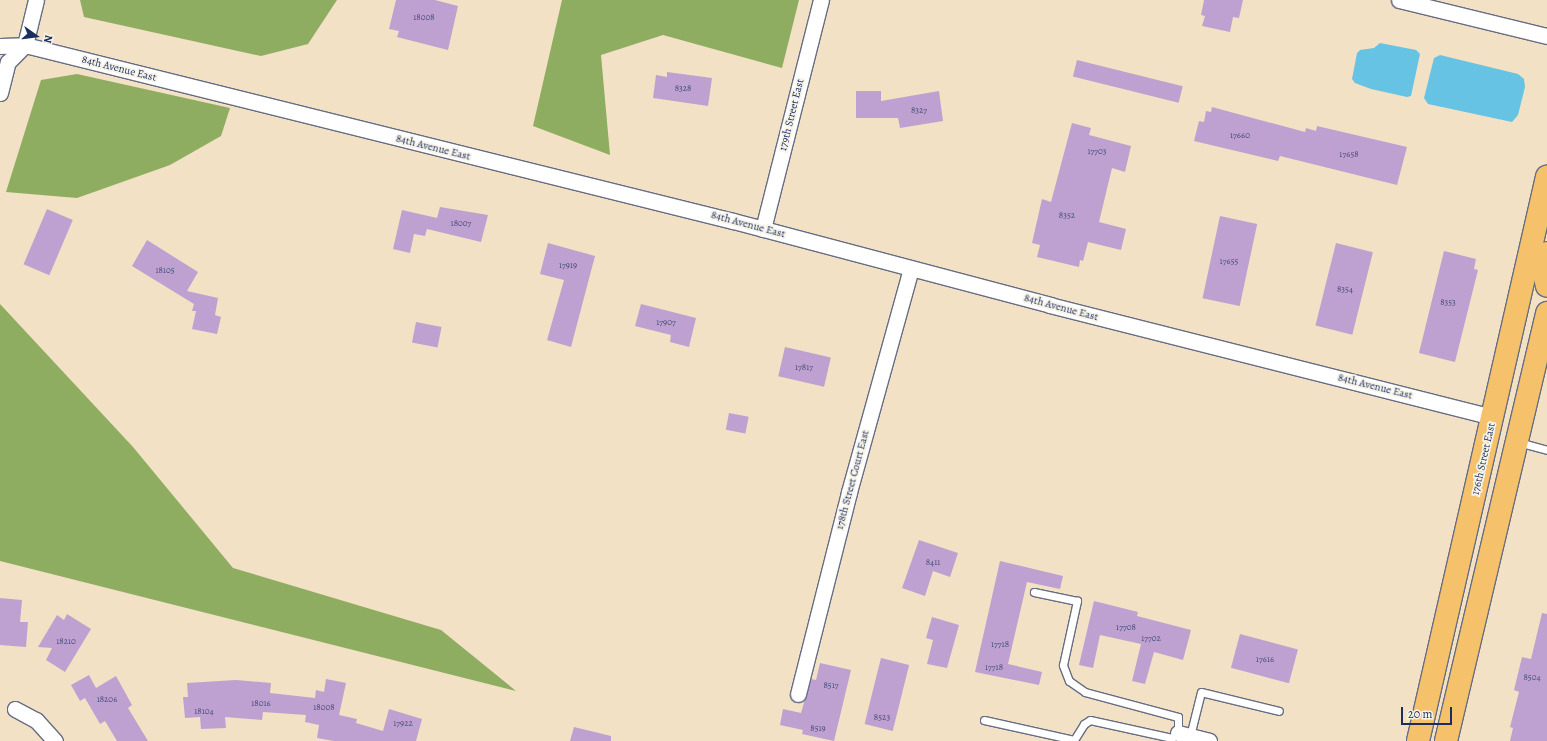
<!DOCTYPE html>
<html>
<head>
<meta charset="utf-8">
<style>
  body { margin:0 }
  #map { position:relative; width:1547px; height:741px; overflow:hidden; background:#f2e1c5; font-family:Alegreya,serif }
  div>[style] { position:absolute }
  .forest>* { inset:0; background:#8ead61 }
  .water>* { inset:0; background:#66c3e4 }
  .building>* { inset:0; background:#bea1d0; transform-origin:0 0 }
  .roads { filter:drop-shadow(1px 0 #666d82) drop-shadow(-1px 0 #666d82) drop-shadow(0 1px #666d82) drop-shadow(0 -1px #666d82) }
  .lane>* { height:7px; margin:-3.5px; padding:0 3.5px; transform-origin:3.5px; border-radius:3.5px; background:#fff }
  .street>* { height:15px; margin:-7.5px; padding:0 7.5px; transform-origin:7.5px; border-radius:7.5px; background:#fff }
  .primary>* { height:22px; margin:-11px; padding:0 11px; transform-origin:11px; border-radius:11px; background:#f6c16b }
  span { translate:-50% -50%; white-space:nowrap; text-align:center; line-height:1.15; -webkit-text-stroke:3.5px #f7f3e8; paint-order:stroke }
  .number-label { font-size:9px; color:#444c7a }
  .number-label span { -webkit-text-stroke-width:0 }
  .street-label { font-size:11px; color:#1b2f5e }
  .north { position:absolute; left:16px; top:16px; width:40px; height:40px; -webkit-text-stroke:3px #f7f3e8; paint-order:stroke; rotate:104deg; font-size:11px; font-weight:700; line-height:16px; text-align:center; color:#1b2f5e }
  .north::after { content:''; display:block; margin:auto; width:14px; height:18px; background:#1b2f5e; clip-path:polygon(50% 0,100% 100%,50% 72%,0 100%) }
  .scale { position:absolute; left:1401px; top:707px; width:51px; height:18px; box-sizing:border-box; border:2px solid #1b2f5e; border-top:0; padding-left:5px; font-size:12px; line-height:14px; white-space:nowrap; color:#1b2f5e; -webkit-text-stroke:3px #f7f3e8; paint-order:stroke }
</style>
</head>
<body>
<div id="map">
  <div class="forest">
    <i style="clip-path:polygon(80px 0,337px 0,308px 44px,261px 56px,84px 17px)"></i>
    <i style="clip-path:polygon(562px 0,799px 0,782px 68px,663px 35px,601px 55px,610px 155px,533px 126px)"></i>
    <i style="clip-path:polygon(77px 74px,230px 108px,221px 136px,170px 165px,77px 198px,6px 192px,41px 80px)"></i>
    <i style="clip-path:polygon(0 304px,133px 447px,233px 568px,441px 630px,516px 691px,0 561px)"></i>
  </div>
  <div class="water">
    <i style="clip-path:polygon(1380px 43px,1416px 50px,1420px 54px,1411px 96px,1407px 97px,1371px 89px,1355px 83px,1352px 79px,1357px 53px,1360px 50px,1374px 48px)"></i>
    <i style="clip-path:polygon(1440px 55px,1518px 74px,1524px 79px,1525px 87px,1518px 115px,1512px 122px,1428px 104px,1424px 98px,1434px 58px)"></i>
  </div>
  <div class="building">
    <i style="clip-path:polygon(396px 0,435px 0,458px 6px,448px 50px,397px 37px,399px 31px,389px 29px)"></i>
    <i style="clip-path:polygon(1204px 0,1243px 0,1239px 18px,1233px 17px,1230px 32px,1202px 26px,1205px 16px,1201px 15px)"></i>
    <i style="left:1077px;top:60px;width:109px;height:17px;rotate:14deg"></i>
    <i style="clip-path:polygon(667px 72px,712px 78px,708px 106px,653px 98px,656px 75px,667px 77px)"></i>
    <i style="clip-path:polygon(856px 91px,881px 91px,881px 101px,939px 91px,943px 121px,900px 128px,898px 118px,856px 118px)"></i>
    <i style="clip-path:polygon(1212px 107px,1305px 132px,1306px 128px,1316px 131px,1317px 126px,1407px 147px,1397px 185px,1280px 156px,1278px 161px,1194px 141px,1199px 121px,1204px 122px,1206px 111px,1211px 112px)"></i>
    <i style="clip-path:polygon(1072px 123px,1091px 128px,1089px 135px,1131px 146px,1125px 172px,1112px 168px,1099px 222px,1126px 229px,1121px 250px,1088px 242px,1083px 261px,1080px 260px,1079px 267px,1037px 257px,1040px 245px,1032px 243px,1042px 199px,1051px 202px)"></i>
    <i style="clip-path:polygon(440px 207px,488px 215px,481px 242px,427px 229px,425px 236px,414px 234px,410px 253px,393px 249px,402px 210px,437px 218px)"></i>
    <i style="left:47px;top:209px;width:28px;height:60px;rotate:23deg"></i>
    <i style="left:1220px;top:216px;width:38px;height:84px;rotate:12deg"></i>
    <i style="clip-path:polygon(147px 240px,198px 272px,187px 291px,218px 298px,215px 315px,221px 317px,217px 334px,192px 329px,196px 311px,192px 311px,194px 304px,132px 266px)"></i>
    <i style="clip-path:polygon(548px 243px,595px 256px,571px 347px,547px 340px,564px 280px,540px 274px)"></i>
    <i style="left:1336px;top:243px;width:38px;height:85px;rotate:14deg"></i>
    <i style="clip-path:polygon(1444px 251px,1476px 259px,1474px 269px,1478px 270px,1455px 362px,1419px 353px)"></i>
    <i style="clip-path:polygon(641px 304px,696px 318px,689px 347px,670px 342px,671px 335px,635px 326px)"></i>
    <i style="left:416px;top:322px;width:26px;height:21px;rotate:11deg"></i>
    <i style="left:785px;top:347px;width:47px;height:30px;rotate:13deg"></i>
    <i style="left:729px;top:413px;width:20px;height:17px;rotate:11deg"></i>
    <i style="clip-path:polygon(919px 540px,958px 553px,950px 577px,933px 571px,925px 596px,902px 588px)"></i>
    <i style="clip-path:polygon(1000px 561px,1063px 576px,1060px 589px,1027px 582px,1008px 664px,1042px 672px,1039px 685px,975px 672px)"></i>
    <i style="clip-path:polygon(0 598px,22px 600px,20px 622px,28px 622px,26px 647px,0 645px)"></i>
    <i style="clip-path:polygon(1094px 601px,1138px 612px,1137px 616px,1191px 630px,1183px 660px,1154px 652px,1145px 684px,1132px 681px,1141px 644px,1100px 635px,1093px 668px,1079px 665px)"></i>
    <i style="clip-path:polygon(1542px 613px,1547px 614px,1547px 741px,1510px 741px,1513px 728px,1510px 727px,1519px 692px,1514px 690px,1522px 657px,1531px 659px)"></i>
    <i style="clip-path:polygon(67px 614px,91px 629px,65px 672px,46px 660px,52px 648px,38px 647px,57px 615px,64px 620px)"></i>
    <i style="clip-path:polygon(932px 617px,959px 625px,947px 668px,927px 664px,933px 640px,926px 638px)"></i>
    <i style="left:1240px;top:634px;width:60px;height:35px;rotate:15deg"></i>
    <i style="left:881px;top:658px;width:29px;height:68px;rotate:14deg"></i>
    <i style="clip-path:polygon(820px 663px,851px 670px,834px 741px,802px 734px,803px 730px,780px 725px,783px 709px,801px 713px,811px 679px,816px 680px)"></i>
    <i style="clip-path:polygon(89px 675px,96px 688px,116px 676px,132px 705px,128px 708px,148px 741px,117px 741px,105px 721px,100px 724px,85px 698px,80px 701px,71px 685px)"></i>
    <i style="clip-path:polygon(326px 679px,346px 683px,339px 715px,357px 719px,356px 723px,383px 731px,389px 709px,422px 719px,416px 741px,334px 741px,317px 738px,319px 725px,305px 722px,306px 715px,263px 712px,262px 720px,225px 717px,226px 728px,201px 729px,200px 717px,185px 718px,183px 697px,188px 697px,187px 683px,236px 680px,271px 683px,270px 693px,315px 698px,316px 690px,324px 692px)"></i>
    <i style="clip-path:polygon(574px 727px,611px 736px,611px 741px,570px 741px)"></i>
  </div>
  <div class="roads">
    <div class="lane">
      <i style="left:1518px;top:442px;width:30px;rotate:15deg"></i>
      <i style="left:984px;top:720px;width:92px;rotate:12.5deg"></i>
      <i style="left:1074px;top:740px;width:19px;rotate:-58deg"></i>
      <i style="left:1084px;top:724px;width:7px;rotate:-34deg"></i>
      <i style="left:1090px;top:720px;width:84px;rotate:12.4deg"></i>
      <i style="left:1172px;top:738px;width:8px;rotate:-40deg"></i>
      <i style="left:1178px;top:733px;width:16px;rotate:-90deg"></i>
      <i style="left:1178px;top:717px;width:96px;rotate:-165deg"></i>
      <i style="left:1085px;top:692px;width:19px;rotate:-145deg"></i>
      <i style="left:1069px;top:681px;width:17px;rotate:-111deg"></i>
      <i style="left:1063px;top:665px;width:66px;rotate:-77.7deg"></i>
      <i style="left:1077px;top:601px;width:44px;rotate:-168.2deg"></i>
      <i style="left:1190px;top:736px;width:45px;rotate:-76deg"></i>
      <i style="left:1201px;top:692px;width:80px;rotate:13.7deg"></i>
    </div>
    <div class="street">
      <i style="left:1399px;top:0;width:152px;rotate:13.7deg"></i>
      <i style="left:0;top:46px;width:25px;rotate:-2deg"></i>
      <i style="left:25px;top:45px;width:730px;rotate:13.96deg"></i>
      <i style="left:733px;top:221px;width:328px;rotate:14.8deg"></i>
      <i style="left:1050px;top:305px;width:457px;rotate:14.2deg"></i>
      <i style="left:0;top:93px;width:32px;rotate:-76deg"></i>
      <i style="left:8px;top:62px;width:24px;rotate:-45deg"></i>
      <i style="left:25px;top:45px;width:46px;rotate:-76.3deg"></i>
      <i style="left:763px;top:229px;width:236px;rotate:-75.8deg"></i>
      <i style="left:798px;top:694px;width:208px;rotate:-75.8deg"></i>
      <i style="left:849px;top:492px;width:232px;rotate:-74.5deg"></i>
      <i style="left:15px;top:709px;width:24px;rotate:28deg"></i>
      <i style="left:36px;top:720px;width:28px;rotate:48deg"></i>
      <i style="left:1178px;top:733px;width:32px;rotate:14deg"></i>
    </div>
    <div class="primary">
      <i style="left:1547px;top:253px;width:20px;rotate:99deg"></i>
      <i style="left:1544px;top:273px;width:13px;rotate:77deg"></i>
      <i style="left:1418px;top:741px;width:579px;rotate:-77.12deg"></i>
      <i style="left:1446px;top:741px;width:440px;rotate:-76.7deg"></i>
    </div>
  </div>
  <div class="number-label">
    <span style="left:424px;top:17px">18008</span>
    <span style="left:683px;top:88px">8328</span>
    <span style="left:919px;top:110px">8327</span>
    <span style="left:1240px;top:135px">17660</span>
    <span style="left:1097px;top:151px">17703</span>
    <span style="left:1349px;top:154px">17658</span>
    <span style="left:1067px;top:215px">8352</span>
    <span style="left:461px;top:223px">18007</span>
    <span style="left:1229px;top:261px">17655</span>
    <span style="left:568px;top:265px">17919</span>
    <span style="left:165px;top:270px">18105</span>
    <span style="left:1345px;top:289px">8354</span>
    <span style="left:1448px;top:302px">8353</span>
    <span style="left:666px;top:322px">17907</span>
    <span style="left:804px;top:367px">17817</span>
    <span style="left:933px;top:562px">8411</span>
    <span style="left:1126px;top:627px">17708</span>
    <span style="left:1151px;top:638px">17702</span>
    <span style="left:66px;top:641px">18210</span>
    <span style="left:1000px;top:644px">17718</span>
    <span style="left:1265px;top:659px">17616</span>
    <span style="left:994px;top:667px">17718</span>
    <span style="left:1532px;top:677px">8504</span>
    <span style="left:831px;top:685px">8517</span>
    <span style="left:107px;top:699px">18206</span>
    <span style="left:261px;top:703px">18016</span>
    <span style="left:324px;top:707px">18008</span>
    <span style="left:204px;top:711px">18104</span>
    <span style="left:882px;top:717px">8523</span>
    <span style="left:403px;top:723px">17922</span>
    <span style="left:818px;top:728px">8519</span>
  </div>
  <div class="street-label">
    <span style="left:119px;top:69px;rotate:14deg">84th Avenue East</span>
    <span style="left:792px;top:115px;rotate:-76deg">179th Street East</span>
    <span style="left:433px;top:148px;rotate:14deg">84th Avenue East</span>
    <span style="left:748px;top:225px;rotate:15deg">84th Avenue East</span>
    <span style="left:1061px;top:308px;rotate:15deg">84th Avenue East</span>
    <span style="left:1375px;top:387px;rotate:14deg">84th Avenue East</span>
    <span style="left:1484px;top:459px;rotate:-77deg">176th Street East</span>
    <span style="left:853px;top:480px;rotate:-75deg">178th Street Court East</span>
  </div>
  <div class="north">N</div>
  <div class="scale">20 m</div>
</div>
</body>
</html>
